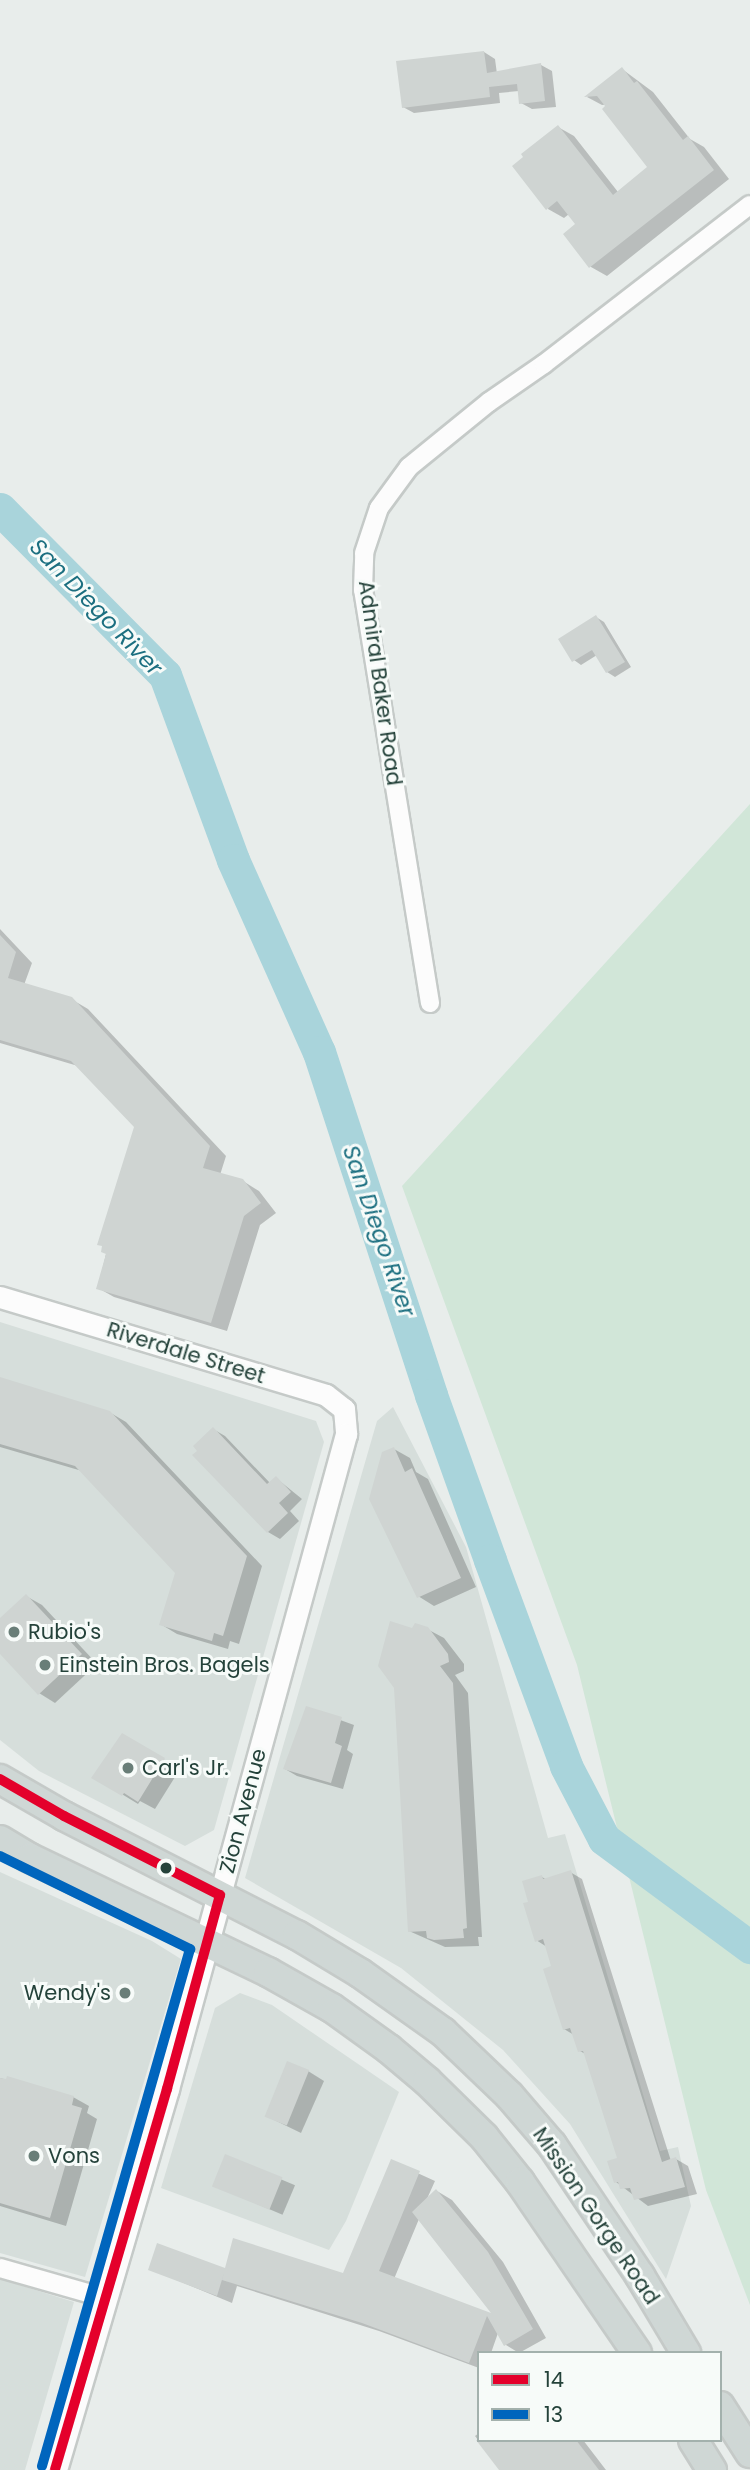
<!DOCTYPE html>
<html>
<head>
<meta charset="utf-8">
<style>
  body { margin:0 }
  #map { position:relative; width:750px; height:2470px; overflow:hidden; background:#e8edeb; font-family:Poppins,sans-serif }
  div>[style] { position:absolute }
  .built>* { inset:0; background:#d6dedb }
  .green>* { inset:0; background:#d1e6d8 }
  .shadow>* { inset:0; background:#0003; transform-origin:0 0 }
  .river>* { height:33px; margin:-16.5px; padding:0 16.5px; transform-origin:16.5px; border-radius:16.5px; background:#a9d4db }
  .building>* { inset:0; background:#cfd4d2; transform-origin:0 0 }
  .roads { filter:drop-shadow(2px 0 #c5cac8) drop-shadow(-2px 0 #c5cac8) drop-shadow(0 2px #c5cac8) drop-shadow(0 -2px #c5cac8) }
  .minor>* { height:18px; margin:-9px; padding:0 9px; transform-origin:9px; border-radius:9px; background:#fcfcfc }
  .tertiary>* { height:21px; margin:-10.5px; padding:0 10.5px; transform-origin:10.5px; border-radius:10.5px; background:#fcfcfc }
  .secondary>* { height:24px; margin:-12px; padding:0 12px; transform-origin:12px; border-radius:12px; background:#fcfcfc }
  .primary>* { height:28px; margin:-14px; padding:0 14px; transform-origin:14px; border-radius:14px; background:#cfd7d5 }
  .bus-1>* { height:10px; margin:-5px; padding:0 5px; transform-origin:5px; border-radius:5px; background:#e4002b }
  .bus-2>* { height:10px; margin:-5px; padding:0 5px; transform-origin:5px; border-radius:5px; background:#0065bd }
  .dots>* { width:19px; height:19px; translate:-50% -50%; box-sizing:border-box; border:4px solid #f7fbf9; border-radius:50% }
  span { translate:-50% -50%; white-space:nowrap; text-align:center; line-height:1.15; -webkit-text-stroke:6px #f7fbf9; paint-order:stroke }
  .street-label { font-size:21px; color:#24423a }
  .poi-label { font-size:21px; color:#24423a }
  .left { translate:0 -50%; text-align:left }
  .right { translate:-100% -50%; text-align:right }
  .water-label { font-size:23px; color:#1c6f80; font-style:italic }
  .legend { position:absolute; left:477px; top:2351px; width:245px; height:91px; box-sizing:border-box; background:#f7fbf9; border:2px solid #a3b1ad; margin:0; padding:9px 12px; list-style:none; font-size:21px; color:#24423a }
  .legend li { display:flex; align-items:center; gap:14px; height:35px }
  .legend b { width:35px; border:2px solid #a3b1ad }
</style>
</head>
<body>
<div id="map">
  <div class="built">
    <i style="clip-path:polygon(0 1322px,316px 1421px,324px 1442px,214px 1830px,185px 1846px,39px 1771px,0 1740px)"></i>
    <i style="clip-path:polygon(393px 1407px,466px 1547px,548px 1838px,565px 1834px,660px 2151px,678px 2147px,691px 2206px,666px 2279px,570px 2124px,503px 2050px,401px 1968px,245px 1878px,377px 1421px)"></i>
    <i style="clip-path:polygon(0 1872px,152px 1941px,181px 1959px,85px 2277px,0 2253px)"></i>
    <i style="clip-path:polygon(240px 1993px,272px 2005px,399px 2092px,346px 2221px,329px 2250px,161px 2188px,215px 2008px)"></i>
    <i style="clip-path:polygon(0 2279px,74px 2302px,25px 2470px,0 2470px)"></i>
  </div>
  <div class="green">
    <i style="clip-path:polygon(750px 804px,750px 2305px,706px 2190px,577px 1665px,402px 1186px)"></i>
  </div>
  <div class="shadow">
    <i style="clip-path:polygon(484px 52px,495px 59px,497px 74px,541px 65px,552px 71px,556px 107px,532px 109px,521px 103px,519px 91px,499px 93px,500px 103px,414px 113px,403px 107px)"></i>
    <i style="clip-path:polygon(622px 69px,653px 92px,690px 139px,704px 147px,729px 179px,607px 276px,591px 267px,565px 234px,577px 225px,569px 214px,564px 218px,548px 209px,558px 127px,574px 136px,618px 192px,650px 168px,611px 104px,602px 105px,587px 97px)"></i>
    <i style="clip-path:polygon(596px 617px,604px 622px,631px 667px,615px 677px,607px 672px,597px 655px,581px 665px,574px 660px)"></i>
    <i style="clip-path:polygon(0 929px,32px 963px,24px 985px,71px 999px,88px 1009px,226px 1156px,220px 1175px,243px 1181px,259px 1191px,276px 1213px,260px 1225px,227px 1331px,114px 1297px,98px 1288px,136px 1126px,78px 1066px,0 1043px)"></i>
    <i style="clip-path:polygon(0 1379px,109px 1412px,126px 1422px,262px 1566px,239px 1644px,230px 1641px,228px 1649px,177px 1634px,162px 1625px,177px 1572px,82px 1471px,0 1447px)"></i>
    <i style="clip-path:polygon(213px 1429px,225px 1436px,270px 1483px,276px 1478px,302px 1499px,290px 1511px,299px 1521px,280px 1539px,268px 1532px)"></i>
    <i style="clip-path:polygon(394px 1449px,410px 1458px,416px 1472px,428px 1479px,476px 1587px,434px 1606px,418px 1596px)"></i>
    <i style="clip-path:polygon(26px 1596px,42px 1605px,97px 1664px,55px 1703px,39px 1693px,0 1652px,0 1620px)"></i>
    <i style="clip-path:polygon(427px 1629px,444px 1638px,464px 1664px,464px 1671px,455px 1675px,468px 1693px,482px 1937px,478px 1937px,479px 1946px,445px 1947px,409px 1931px,412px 1630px)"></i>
    <i style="clip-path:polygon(307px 1708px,354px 1725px,347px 1750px,353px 1754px,343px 1789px,297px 1776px,285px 1769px)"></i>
    <i style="clip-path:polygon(122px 1735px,180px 1769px,155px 1809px,140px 1801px,138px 1804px,94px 1777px)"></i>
    <i style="clip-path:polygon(570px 1872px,582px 1879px,671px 2161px,676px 2159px,688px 2166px,697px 2194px,648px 2206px,616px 2182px,619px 2159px,587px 2055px,580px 2051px,574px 2035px,564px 2029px,554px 1967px,547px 1947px,536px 1940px,530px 1903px,542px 1877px,547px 1880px)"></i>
    <i style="clip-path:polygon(308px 2071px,324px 2081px,301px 2133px,266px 2116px)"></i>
    <i style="clip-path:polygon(0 2078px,73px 2097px,89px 2106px,87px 2113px,97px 2119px,66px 2226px,0 2206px)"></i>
    <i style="left:226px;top:2156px;width:75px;height:32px;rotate:23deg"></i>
    <i style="clip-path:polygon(evenodd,391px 2161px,435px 2181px,426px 2201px,437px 2191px,452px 2200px,503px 2262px,546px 2338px,519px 2353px,506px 2345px,498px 2333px,491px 2353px,479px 2353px,479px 2368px,379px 2331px,237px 2286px,232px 2303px,150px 2269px,344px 2275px,391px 2161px,419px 2219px,497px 2317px,394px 2279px,419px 2219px)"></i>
    <i style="clip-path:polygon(479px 2433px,479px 2440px,583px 2440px,606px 2470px,501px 2470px,475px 2436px)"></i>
  </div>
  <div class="river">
    <i style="left:0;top:509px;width:234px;rotate:45.2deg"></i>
    <i style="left:165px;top:675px;width:197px;rotate:69.8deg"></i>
    <i style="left:233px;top:860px;width:210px;rotate:65.9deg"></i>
    <i style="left:319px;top:1052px;width:361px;rotate:71.9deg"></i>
    <i style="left:431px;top:1395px;width:175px;rotate:70.3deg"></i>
    <i style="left:490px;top:1560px;width:220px;rotate:69.7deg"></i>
    <i style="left:566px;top:1766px;width:82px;rotate:62.5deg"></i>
    <i style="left:604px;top:1839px;width:182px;rotate:36.5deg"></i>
  </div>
  <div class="building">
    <i style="clip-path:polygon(484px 51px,487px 73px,541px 63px,545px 101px,519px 104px,517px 84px,489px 87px,490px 97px,402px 108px,396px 61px)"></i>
    <i style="clip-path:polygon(622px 67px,634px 83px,637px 81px,683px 140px,688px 136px,714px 170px,589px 268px,563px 234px,575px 224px,557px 201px,546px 210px,512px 166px,523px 157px,521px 154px,558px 125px,613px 195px,647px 167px,602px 109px,605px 106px,597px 96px,584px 97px)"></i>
    <i style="clip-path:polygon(596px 615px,625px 662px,606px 673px,592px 650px,572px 662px,558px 639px)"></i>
    <i style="clip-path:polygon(0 935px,16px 952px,8px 978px,72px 997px,210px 1146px,203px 1168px,243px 1179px,261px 1203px,244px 1216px,211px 1323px,96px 1289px,106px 1254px,101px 1252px,102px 1246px,97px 1245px,134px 1127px,71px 1061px,0 1040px)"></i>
    <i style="clip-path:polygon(0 1377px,110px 1411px,247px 1556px,223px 1636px,214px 1633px,212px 1641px,159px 1625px,175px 1573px,75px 1466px,0 1444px)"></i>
    <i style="clip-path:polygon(213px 1427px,267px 1484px,276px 1476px,291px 1492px,279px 1503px,288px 1513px,267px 1533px,192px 1455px,197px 1451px,193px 1446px)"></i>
    <i style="clip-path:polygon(394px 1447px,405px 1472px,412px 1468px,461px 1578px,417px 1598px,369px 1499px,382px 1452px)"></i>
    <i style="clip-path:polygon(26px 1594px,82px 1654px,38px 1695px,0 1654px,0 1618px)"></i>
    <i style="clip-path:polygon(390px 1621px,412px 1628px,415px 1623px,428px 1627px,448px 1654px,449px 1662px,440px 1666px,453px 1683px,467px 1928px,463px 1929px,464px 1938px,434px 1940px,427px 1938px,426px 1931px,408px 1932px,394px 1688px,378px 1666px)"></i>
    <i style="clip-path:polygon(306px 1706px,342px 1717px,335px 1743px,342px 1746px,331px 1783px,283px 1769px)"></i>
    <i style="clip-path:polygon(122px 1733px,165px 1758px,138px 1802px,124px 1793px,122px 1796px,91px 1778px)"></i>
    <i style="clip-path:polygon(571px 1870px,662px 2162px,676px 2157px,685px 2187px,634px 2200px,630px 2188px,620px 2189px,618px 2182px,614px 2183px,607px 2161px,617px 2158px,583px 2051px,578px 2052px,570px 2028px,563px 2030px,543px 1969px,551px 1966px,543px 1939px,535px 1942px,523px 1903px,528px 1902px,522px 1881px,542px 1875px,543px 1879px)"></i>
    <i style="left:287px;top:2061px;width:24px;height:60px;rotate:22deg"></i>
    <i style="clip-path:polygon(7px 2076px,74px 2096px,72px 2105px,82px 2108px,50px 2218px,0 2203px,0 2078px,6px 2079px)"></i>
    <i style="left:225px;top:2154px;width:62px;height:35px;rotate:22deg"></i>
    <i style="clip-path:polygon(391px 2159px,420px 2171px,379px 2271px,491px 2313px,412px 2212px,436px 2189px,488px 2252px,533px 2329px,504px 2346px,487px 2316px,469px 2363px,362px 2323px,222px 2280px,224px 2273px,217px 2296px,148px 2270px,157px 2243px,225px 2268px,233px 2238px,343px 2273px)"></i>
    <i style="clip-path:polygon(476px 2440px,576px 2440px,599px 2470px,499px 2470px)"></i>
  </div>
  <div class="roads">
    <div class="minor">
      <i style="left:430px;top:1003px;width:418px;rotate:-99.2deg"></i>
      <i style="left:363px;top:590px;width:37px;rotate:-88deg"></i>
      <i style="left:364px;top:553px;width:47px;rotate:-71.6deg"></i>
      <i style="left:379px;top:508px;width:51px;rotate:-53.8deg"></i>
      <i style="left:409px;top:467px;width:103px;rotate:-39.1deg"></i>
      <i style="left:489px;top:402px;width:67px;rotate:-34.6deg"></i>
      <i style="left:544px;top:364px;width:260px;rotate:-37.7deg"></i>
      <i style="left:0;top:2268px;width:109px;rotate:15.9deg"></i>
    </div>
    <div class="tertiary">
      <i style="left:0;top:1297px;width:340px;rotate:16.7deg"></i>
      <i style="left:326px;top:1395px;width:23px;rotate:38deg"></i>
      <i style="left:344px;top:1409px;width:25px;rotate:85deg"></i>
      <i style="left:346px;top:1434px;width:478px;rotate:105.3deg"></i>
    </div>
    <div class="secondary">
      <i style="left:55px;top:2470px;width:397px;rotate:-73.6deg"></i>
      <i style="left:167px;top:2089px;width:201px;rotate:-74.7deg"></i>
    </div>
    <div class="primary">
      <i style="left:0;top:1779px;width:74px;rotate:30deg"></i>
      <i style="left:64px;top:1816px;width:262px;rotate:27.1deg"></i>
      <i style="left:297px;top:1935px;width:74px;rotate:31.1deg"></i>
      <i style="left:360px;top:1973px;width:102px;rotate:35.4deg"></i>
      <i style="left:443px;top:2032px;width:91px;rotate:43.7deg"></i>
      <i style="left:509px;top:2095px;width:66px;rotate:49.3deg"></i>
      <i style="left:552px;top:2145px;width:158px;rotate:56.1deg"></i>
      <i style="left:640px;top:2276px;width:90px;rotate:59.1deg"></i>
      <i style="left:0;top:1840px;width:35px;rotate:31deg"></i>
      <i style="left:30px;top:1858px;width:264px;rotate:25.6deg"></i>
      <i style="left:268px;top:1972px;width:73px;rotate:29.4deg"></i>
      <i style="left:332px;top:2008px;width:70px;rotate:35.7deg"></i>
      <i style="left:389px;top:2049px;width:50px;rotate:40.1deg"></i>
      <i style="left:427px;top:2081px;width:80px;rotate:44.5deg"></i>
      <i style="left:484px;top:2137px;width:58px;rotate:51.3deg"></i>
      <i style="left:520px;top:2182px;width:207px;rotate:55.6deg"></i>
      <i style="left:720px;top:2406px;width:56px;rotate:57.4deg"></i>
      <i style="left:693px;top:2440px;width:36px;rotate:58deg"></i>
    </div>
  </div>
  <div class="bus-1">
    <i style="left:0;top:1779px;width:74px;rotate:30deg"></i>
    <i style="left:64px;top:1816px;width:175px;rotate:26.9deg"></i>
    <i style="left:220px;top:1895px;width:201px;rotate:105.3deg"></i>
    <i style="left:167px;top:2089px;width:397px;rotate:106.4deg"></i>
  </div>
  <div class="bus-2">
    <i style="left:0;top:1856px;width:212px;rotate:26.1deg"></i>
    <i style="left:190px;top:1949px;width:538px;rotate:105.97deg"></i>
  </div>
  <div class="dots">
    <i style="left:14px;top:1632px;background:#697e78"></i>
    <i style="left:45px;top:1665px;background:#697e78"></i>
    <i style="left:128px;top:1768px;background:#697e78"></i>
    <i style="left:166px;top:1868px;background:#24423a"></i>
    <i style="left:125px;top:1993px;background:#697e78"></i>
    <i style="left:34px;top:2156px;background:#697e78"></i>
  </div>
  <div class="street-label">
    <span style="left:380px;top:683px;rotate:82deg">Admiral Baker Road</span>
    <span style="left:186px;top:1353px;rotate:17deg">Riverdale Street</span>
    <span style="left:243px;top:1811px;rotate:-75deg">Zion Avenue</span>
    <span style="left:596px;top:2216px;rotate:56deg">Mission Gorge Road</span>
  </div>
  <div class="poi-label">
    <span class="left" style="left:28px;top:1632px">Rubio's</span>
    <span class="left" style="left:59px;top:1665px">Einstein Bros. Bagels</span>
    <span class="left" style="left:142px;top:1768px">Carl's Jr.</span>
    <span class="right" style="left:111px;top:1993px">Wendy's</span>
    <span class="left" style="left:48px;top:2156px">Vons</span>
  </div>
  <div class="water-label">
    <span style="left:96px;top:607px;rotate:46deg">San Diego River</span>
    <span style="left:379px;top:1231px;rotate:71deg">San Diego River</span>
  </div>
  <ul class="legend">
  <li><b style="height:9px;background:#e4002b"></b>14</li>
  <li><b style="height:9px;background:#0065bd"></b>13</li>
  </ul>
</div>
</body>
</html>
